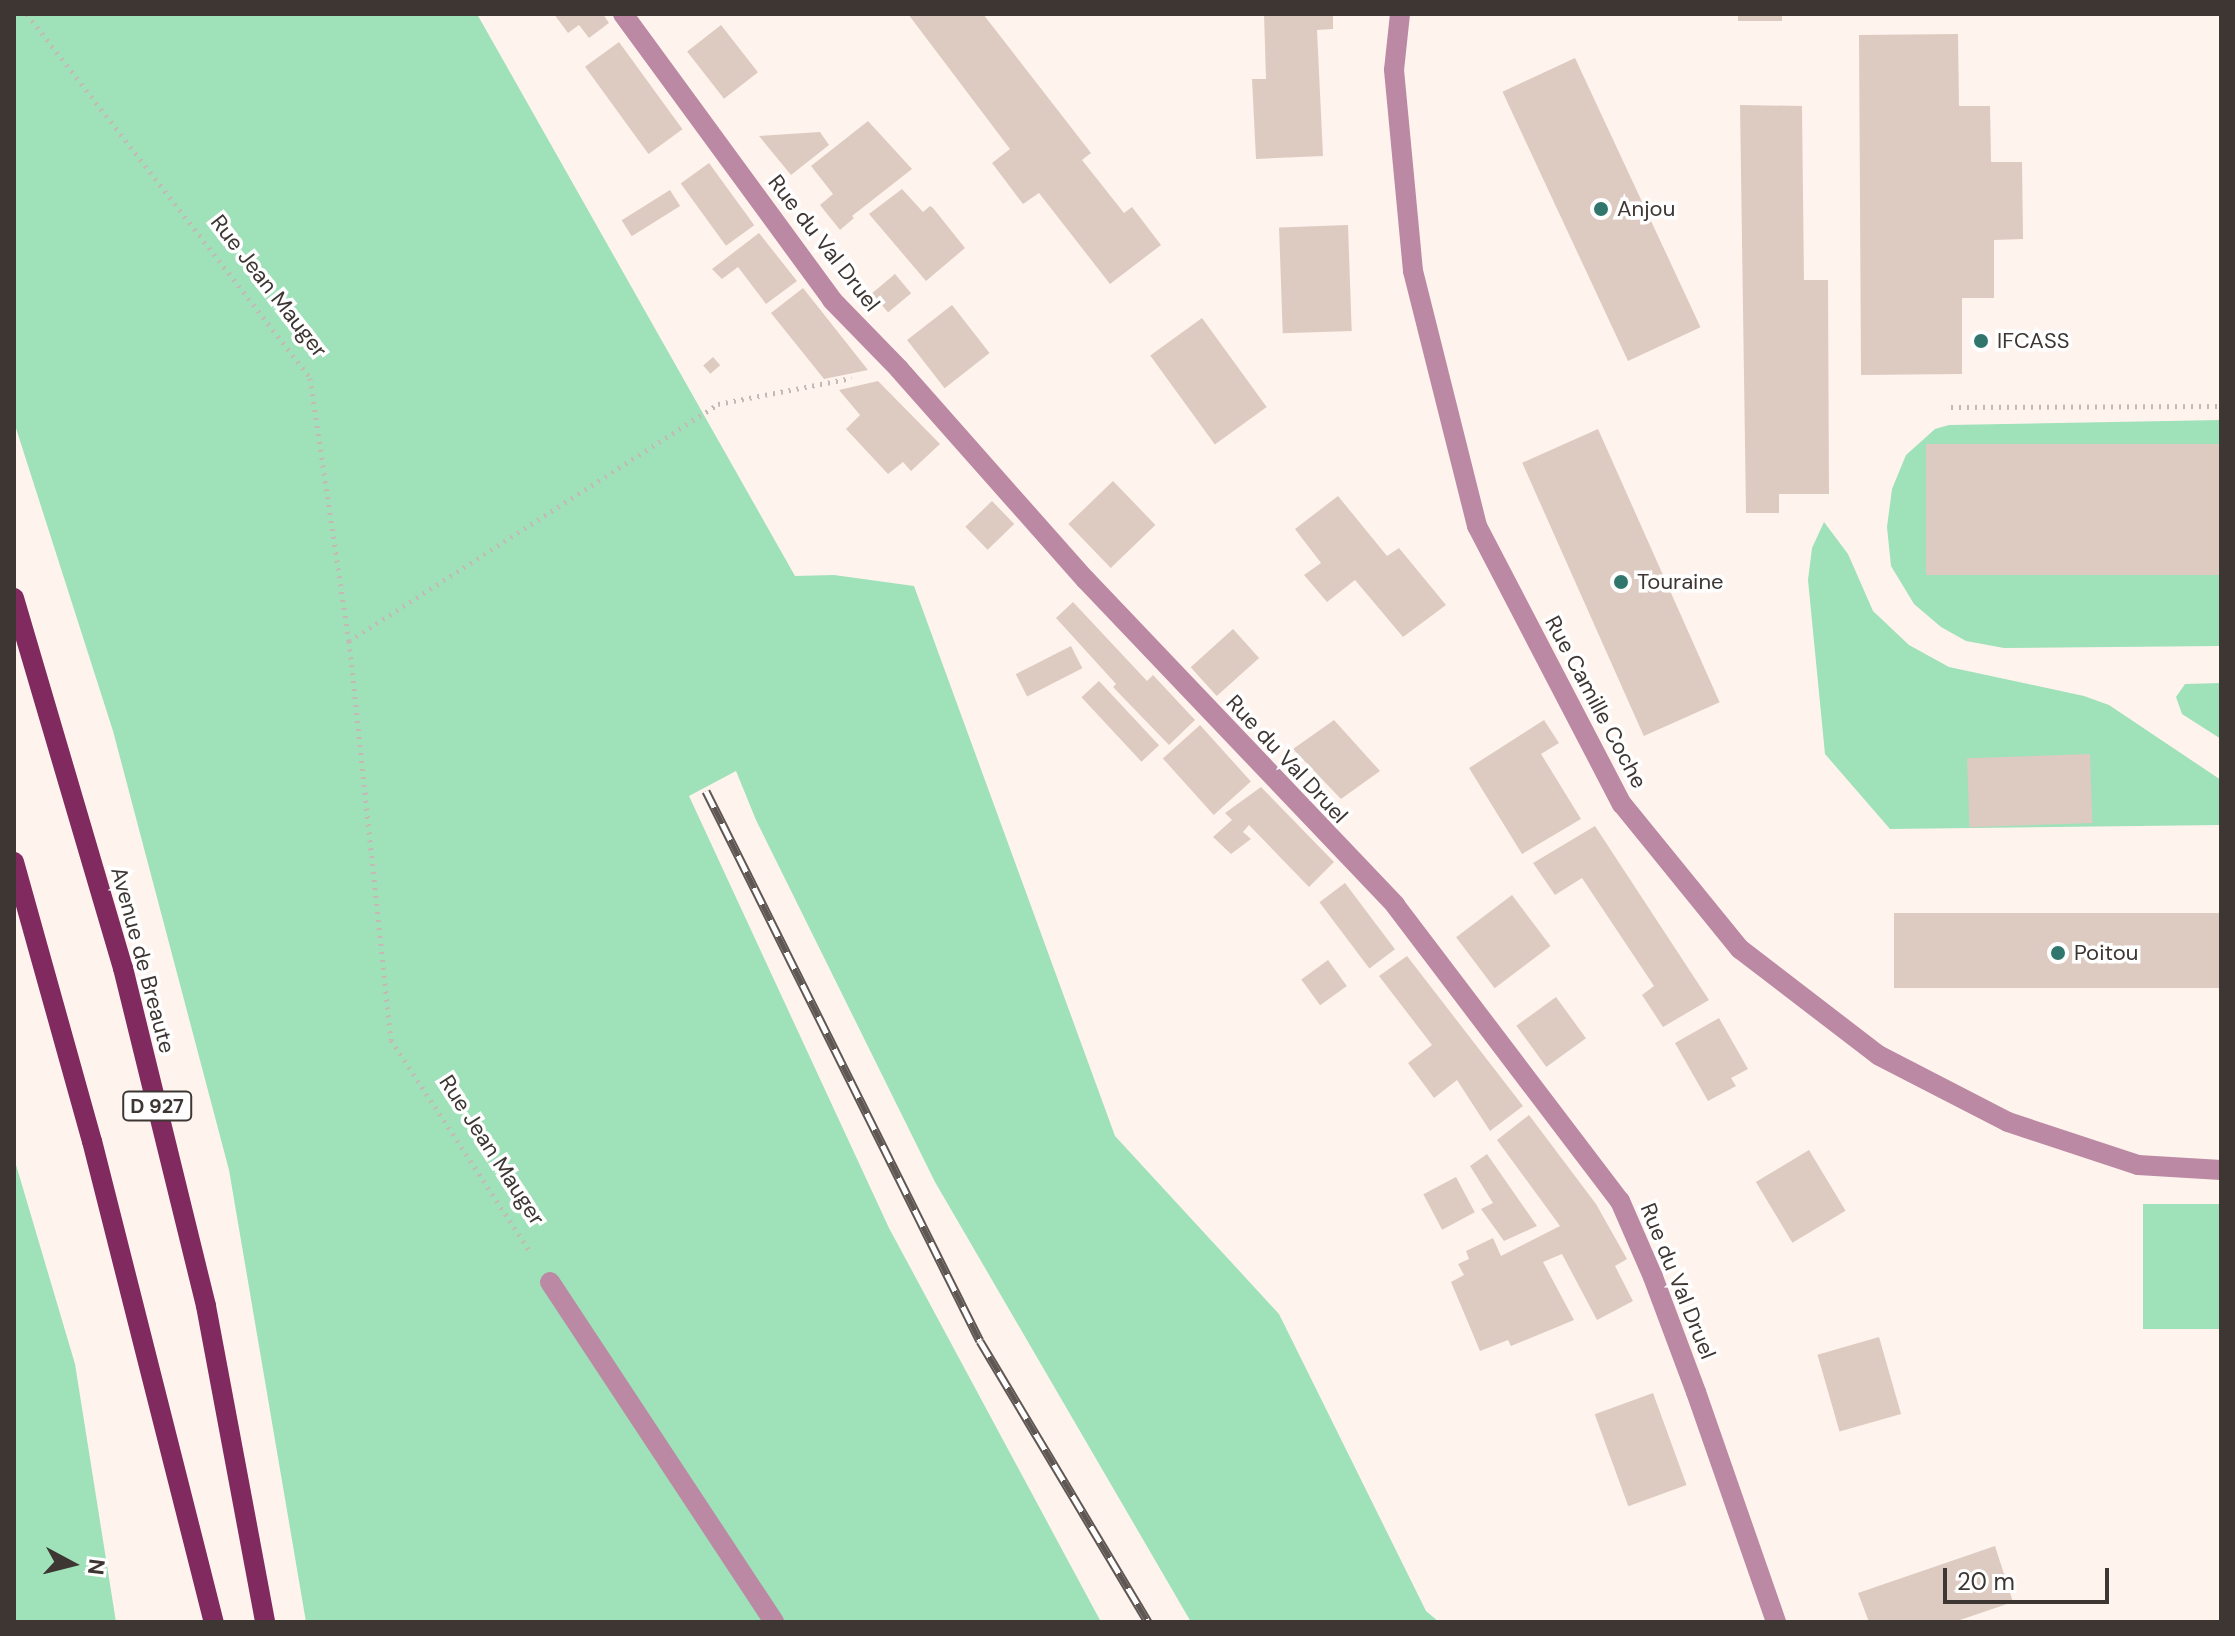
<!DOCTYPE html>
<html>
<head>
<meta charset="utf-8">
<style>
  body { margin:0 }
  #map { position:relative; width:2235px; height:1636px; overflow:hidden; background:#fff3ed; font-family:"DM Sans",sans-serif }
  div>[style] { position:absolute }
  .green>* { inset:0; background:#9fe1b9; transform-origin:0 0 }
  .building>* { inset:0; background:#ddcbc1; transform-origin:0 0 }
  .path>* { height:5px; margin-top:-2.5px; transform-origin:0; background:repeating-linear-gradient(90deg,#c4bab5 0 2px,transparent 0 8px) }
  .minor>* { height:20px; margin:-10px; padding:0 10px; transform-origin:10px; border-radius:10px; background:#bb89a3 }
  .major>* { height:20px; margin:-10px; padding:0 10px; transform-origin:10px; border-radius:10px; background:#812a5f }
  .rail>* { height:9px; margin-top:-4.5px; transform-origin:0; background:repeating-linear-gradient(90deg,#fff 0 18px,#5f5753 0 36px); box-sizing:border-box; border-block:2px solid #5f5753 }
  .dots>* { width:22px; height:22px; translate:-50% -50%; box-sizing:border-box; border:4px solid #fff; border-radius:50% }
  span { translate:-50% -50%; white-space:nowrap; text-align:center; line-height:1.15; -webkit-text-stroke:7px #fff; paint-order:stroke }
  .shield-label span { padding:2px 6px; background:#fff; border:2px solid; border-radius:6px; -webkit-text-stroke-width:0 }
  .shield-label { font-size:20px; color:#3d3632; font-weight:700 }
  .poi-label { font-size:22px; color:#3d3632 }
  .left { translate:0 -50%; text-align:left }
  .street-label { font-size:22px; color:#3d3632 }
  .frame { position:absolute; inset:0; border:16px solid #3d3632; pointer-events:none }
  .north { position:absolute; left:32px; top:1524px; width:80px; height:80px; -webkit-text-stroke:6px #fff; paint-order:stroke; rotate:97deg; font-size:22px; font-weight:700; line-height:32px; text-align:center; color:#3d3632 }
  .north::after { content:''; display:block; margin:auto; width:28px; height:36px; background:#3d3632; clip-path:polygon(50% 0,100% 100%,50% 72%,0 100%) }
  .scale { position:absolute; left:1943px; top:1568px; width:166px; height:36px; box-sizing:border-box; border:4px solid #3d3632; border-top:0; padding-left:10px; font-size:24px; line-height:28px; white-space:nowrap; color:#3d3632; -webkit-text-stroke:6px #fff; paint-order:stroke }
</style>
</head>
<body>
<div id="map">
  <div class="green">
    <i style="clip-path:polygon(14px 14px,477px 14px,795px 576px,834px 575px,914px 586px,1115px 1136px,1279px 1314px,1426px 1611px,1439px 1622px,1191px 1622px,935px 1182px,756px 820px,736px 771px,689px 796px,889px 1228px,1101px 1622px,306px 1622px,229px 1170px,113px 731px,14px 422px)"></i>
    <i style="clip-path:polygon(2221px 420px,2221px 646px,2004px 648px,1966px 641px,1941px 627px,1914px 604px,1891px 566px,1887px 527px,1892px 489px,1906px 455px,1935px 429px,1949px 425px)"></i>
    <i style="clip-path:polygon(1824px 522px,1848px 554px,1873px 611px,1909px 645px,1949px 667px,2084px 696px,2109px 705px,2221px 780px,2221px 825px,1890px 829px,1825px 754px,1808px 580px,1812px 548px)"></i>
    <i style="clip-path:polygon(2221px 683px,2221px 739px,2182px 714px,2176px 697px,2185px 684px)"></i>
    <i style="clip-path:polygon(14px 1158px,75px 1364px,116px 1622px,14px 1622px)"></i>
    <i style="left:2221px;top:1204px;width:125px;height:78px;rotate:90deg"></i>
  </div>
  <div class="building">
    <i style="clip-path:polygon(554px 14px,603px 14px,609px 23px,589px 38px,579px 25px,568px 33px)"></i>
    <i style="clip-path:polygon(908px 14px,983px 14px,1091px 153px,1082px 160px,1124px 213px,1132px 207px,1161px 245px,1110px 284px,1039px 193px,1023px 204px,992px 163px,1010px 149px)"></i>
    <i style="clip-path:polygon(1264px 14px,1333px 14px,1333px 29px,1317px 30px,1323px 156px,1256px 159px,1252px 79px,1266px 79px)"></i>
    <i style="left:1738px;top:14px;width:44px;height:7px"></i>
    <i style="left:721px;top:25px;width:60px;height:43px;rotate:52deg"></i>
    <i style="clip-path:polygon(1958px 34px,1959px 106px,1990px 106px,1991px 162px,2022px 162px,2023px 239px,1994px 240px,1994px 298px,1962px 298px,1962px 374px,1861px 375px,1859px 35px)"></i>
    <i style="left:619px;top:42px;width:108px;height:42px;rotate:54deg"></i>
    <i style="left:1575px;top:58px;width:297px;height:80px;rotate:65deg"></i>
    <i style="clip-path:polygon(1740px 105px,1802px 106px,1804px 280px,1828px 280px,1829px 494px,1779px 494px,1779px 513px,1746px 513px)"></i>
    <i style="clip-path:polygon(868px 121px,912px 169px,852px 216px,854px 218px,840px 230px,820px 205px,833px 194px,811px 166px)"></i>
    <i style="clip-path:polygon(820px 132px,829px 145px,791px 175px,759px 136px)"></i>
    <i style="left:709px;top:163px;width:77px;height:35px;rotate:54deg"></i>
    <i style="clip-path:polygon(902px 189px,923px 212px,930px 206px,933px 208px,965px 248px,926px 281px,869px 214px)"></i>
    <i style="left:670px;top:190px;width:19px;height:57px;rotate:58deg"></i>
    <i style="left:1348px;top:225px;width:106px;height:69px;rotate:88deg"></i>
    <i style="clip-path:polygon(759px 233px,797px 281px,766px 304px,738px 267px,722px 279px,712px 269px)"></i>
    <i style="left:895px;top:274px;width:25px;height:30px;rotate:50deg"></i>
    <i style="clip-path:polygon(803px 288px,868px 370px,824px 379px,771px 313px)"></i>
    <i style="left:952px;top:305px;width:61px;height:57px;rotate:52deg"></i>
    <i style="left:1202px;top:318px;width:110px;height:64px;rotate:54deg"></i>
    <i style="left:713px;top:357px;width:11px;height:13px;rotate:49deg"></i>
    <i style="clip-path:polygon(878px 381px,940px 444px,911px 471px,903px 462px,888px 474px,846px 429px,860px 415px,839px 390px)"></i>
    <i style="left:1598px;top:429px;width:299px;height:83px;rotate:66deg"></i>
    <i style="left:2221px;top:444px;width:131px;height:295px;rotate:90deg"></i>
    <i style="left:1113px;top:481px;width:61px;height:62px;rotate:46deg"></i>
    <i style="clip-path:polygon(1338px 496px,1387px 556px,1399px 548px,1446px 605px,1403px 637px,1355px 580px,1327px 602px,1304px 575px,1321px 563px,1295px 529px)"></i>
    <i style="left:992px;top:501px;width:32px;height:37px;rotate:46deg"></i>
    <i style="clip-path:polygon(1073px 602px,1147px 681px,1153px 675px,1195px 720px,1169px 745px,1113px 687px,1116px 684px,1056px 618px)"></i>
    <i style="left:1233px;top:629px;width:39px;height:57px;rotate:48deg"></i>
    <i style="left:1071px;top:646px;width:25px;height:62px;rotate:63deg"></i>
    <i style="left:1099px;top:681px;width:88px;height:24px;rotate:47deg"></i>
    <i style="clip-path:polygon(1334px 720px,1380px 771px,1341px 799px,1293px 749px)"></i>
    <i style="clip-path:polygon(1544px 720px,1559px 743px,1541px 754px,1581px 819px,1522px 854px,1469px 768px)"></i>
    <i style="left:1200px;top:725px;width:76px;height:50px;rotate:48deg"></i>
    <i style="left:2090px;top:754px;width:69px;height:123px;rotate:88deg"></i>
    <i style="clip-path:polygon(1261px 787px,1334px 862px,1309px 887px,1249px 825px,1243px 832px,1251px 839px,1231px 854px,1213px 837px,1232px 820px,1225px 813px)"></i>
    <i style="clip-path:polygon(1595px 826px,1709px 1000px,1663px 1027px,1642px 995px,1654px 986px,1582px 878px,1555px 895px,1533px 863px)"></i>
    <i style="left:1345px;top:883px;width:83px;height:32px;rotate:53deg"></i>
    <i style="left:1512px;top:895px;width:64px;height:70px;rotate:53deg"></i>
    <i style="left:2221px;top:913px;width:75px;height:327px;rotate:90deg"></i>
    <i style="clip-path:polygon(1407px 956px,1523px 1106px,1490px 1131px,1457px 1080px,1434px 1098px,1408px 1063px,1432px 1045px,1379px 976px)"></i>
    <i style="left:1328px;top:960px;width:32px;height:33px;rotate:54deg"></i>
    <i style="left:1556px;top:997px;width:51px;height:49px;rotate:54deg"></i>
    <i style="clip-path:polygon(1719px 1018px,1748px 1069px,1731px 1078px,1736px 1086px,1708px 1101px,1675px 1043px)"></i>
    <i style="clip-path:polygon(1529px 1115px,1596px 1204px,1627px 1259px,1615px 1266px,1633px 1301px,1597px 1320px,1562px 1254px,1543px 1262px,1574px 1320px,1511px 1346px,1508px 1340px,1480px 1351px,1451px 1282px,1464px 1275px,1458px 1264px,1469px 1259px,1466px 1251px,1493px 1238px,1501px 1256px,1560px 1226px,1497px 1140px)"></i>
    <i style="left:1809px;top:1150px;width:71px;height:62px;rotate:59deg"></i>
    <i style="clip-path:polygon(1487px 1154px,1537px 1226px,1504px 1241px,1481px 1209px,1493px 1203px,1470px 1166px)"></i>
    <i style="left:1456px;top:1177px;width:40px;height:37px;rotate:62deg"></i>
    <i style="left:1879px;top:1337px;width:80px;height:64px;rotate:74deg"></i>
    <i style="left:1653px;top:1393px;width:98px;height:62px;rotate:70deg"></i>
    <i style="clip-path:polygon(1995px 1546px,2013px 1602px,1954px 1622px,1869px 1622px,1858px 1593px)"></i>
  </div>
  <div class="path">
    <i style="left:27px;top:14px;width:461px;rotate:52.1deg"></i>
    <i style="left:310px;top:378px;width:266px;rotate:81.6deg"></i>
    <i style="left:349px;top:641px;width:401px;rotate:84deg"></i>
    <i style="left:391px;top:1040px;width:251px;rotate:56.7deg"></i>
    <i style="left:1951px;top:407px;width:270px;rotate:-0.2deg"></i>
    <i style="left:349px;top:641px;width:439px;rotate:-32.7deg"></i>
    <i style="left:718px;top:404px;width:136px;rotate:-11deg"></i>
  </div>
  <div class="minor">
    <i style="left:623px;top:14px;width:354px;rotate:53.8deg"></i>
    <i style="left:832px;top:300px;width:96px;rotate:45.8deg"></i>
    <i style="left:899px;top:369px;width:281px;rotate:48.5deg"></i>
    <i style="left:1085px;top:579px;width:450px;rotate:46.4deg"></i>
    <i style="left:1395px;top:905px;width:372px;rotate:52.8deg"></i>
    <i style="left:1620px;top:1201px;width:83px;rotate:66.5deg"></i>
    <i style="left:1653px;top:1277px;width:123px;rotate:69.5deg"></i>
    <i style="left:1696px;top:1392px;width:244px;rotate:70.8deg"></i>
    <i style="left:1400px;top:14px;width:56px;rotate:96.1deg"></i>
    <i style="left:1394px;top:70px;width:202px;rotate:84.6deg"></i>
    <i style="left:1413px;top:271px;width:263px;rotate:75.9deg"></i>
    <i style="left:1477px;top:526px;width:314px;rotate:62.5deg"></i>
    <i style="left:1622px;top:804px;width:187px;rotate:50.9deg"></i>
    <i style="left:1740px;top:949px;width:174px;rotate:37.5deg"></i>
    <i style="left:1878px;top:1055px;width:146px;rotate:27.3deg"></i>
    <i style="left:2008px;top:1122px;width:137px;rotate:18.3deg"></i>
    <i style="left:2138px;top:1165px;width:83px;rotate:3.4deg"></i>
    <i style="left:550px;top:1282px;width:407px;rotate:56.6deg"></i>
  </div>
  <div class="major">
    <i style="left:14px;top:598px;width:386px;rotate:73.6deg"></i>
    <i style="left:123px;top:968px;width:348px;rotate:76.2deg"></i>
    <i style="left:206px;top:1306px;width:321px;rotate:79.4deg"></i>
    <i style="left:14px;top:862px;width:290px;rotate:74.4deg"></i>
    <i style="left:92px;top:1141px;width:496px;rotate:75.8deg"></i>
  </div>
  <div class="rail">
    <i style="left:706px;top:791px;width:614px;rotate:63.52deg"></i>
    <i style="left:980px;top:1341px;width:327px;rotate:59.1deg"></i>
  </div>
  <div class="dots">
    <i style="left:1601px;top:209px;background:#30766c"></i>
    <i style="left:1981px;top:341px;background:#30766c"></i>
    <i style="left:1621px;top:582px;background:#30766c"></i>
    <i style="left:2058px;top:953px;background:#30766c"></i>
  </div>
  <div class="shield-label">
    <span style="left:157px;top:1106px">D 927</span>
  </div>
  <div class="poi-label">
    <span class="left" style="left:1617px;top:209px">Anjou</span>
    <span class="left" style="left:1997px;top:341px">IFCASS</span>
    <span class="left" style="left:1637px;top:582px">Touraine</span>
    <span class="left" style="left:2074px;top:953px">Poitou</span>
  </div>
  <div class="street-label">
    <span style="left:824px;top:243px;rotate:52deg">Rue du Val Druel</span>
    <span style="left:269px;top:286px;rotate:52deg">Rue Jean Mauger</span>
    <span style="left:1596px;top:702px;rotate:62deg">Rue Camille Coche</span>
    <span style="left:1287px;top:759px;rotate:47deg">Rue du Val Druel</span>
    <span style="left:143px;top:960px;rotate:75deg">Avenue de Breaute</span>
    <span style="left:492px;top:1150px;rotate:57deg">Rue Jean Mauger</span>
    <span style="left:1678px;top:1281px;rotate:68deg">Rue du Val Druel</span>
  </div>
  <div class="frame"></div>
  <div class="north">N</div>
  <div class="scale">20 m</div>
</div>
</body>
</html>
